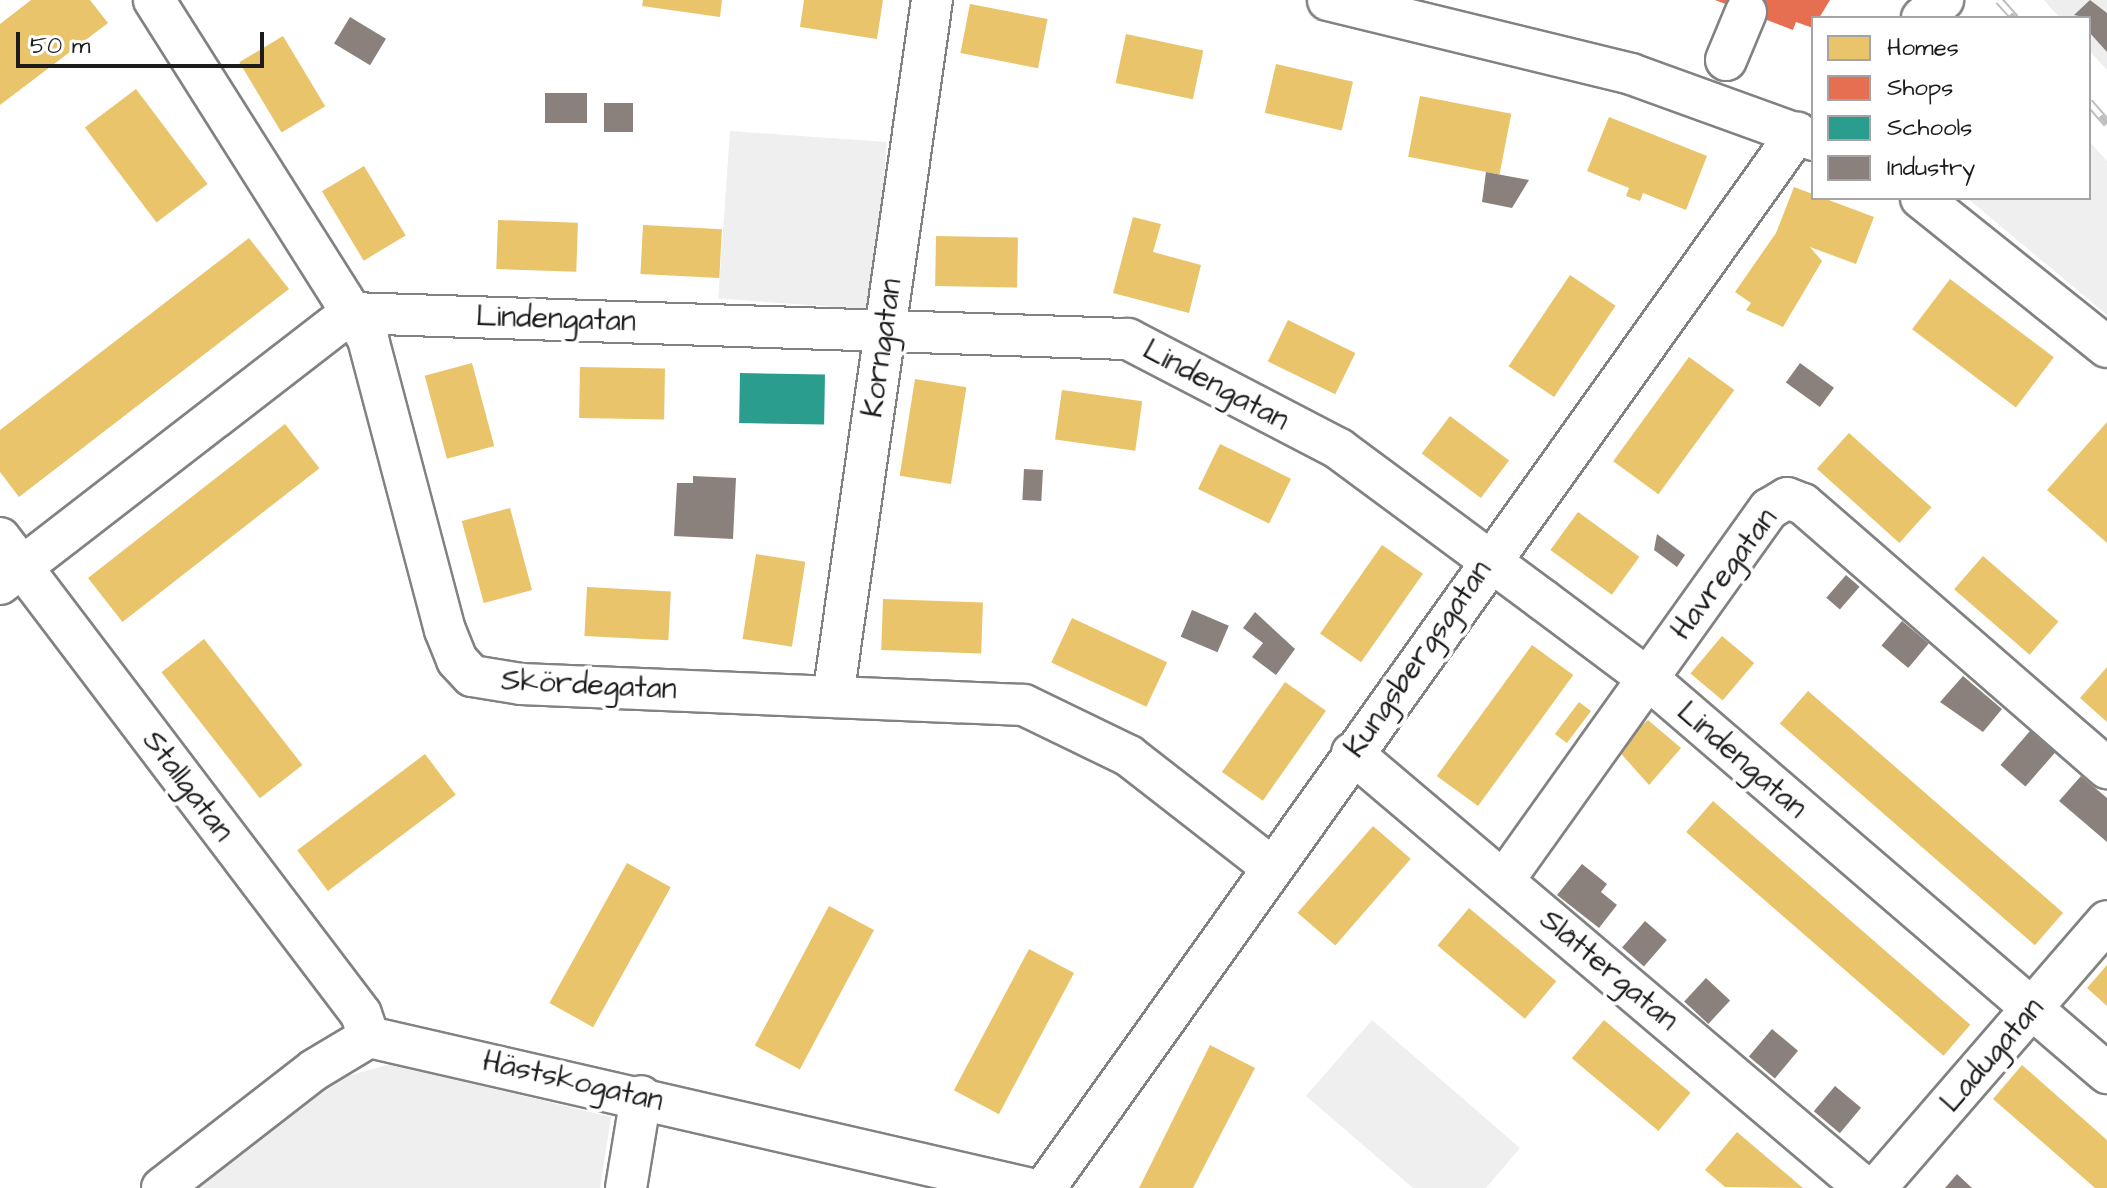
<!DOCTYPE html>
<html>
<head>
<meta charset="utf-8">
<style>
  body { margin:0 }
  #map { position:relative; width:2107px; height:1188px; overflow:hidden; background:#fff; font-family:"Architects Daughter",sans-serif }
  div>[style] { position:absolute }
  .built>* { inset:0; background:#eee }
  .green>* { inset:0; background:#efefef; transform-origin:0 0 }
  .homes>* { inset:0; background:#e9c46a; transform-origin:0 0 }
  .shops>* { inset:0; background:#e76f51 }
  .schools>* { inset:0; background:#2a9d8f; transform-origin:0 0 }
  .industry>* { inset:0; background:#8a817c; transform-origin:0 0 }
  .roads { filter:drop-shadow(2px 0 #828282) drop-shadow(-2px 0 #828282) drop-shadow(0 2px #828282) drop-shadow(0 -2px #828282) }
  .minor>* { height:40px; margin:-20px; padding:0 20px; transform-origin:20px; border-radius:20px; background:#fff }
  .rail>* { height:9px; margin-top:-4.5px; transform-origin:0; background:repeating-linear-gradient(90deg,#fff 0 18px,#bebebe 0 36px); box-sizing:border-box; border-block:2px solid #bebebe }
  span { translate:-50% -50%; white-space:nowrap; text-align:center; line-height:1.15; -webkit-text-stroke:8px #fff; paint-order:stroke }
  .street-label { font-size:30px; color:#1c1c1c }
  .legend { position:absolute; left:1811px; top:16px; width:280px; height:184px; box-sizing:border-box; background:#fff; border:2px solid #a4a4a4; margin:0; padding:10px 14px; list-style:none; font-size:24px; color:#1c1c1c }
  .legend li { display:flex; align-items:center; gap:16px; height:40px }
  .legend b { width:40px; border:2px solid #a4a4a4 }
  .scale { position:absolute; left:16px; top:32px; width:248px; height:36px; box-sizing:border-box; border:4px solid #1c1c1c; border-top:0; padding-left:10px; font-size:24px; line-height:28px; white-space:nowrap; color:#1c1c1c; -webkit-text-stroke:6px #fff; paint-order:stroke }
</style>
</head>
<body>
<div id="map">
  <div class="built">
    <i style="clip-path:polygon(2044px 0,2107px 0,2107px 70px,2089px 50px,2089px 18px,2060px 18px)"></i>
  </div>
  <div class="green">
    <i style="left:730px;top:131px;width:157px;height:168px;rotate:4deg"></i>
    <i style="clip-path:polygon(2089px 141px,2107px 161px,2107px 315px,1967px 198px,2089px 198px)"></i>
    <i style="clip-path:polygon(1372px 1020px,1520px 1148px,1486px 1188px,1413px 1188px,1306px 1096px)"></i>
    <i style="clip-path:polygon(391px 1064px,611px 1117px,600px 1188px,194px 1188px,337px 1079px)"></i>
  </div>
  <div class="homes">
    <i style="clip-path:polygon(31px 0,90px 0,108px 23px,0 105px,0 24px)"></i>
    <i style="clip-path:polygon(643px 0,722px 0,720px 17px,642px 6px)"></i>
    <i style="clip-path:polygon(804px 0,883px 0,877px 39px,800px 27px)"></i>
    <i style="left:970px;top:4px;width:79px;height:50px;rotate:11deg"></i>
    <i style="left:1126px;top:34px;width:79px;height:50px;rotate:12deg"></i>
    <i style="left:283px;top:36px;width:82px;height:51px;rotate:59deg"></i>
    <i style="left:1276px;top:64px;width:79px;height:50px;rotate:13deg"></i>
    <i style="left:136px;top:89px;width:119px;height:64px;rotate:53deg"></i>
    <i style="left:1420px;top:96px;width:93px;height:62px;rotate:11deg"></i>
    <i style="clip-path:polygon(1609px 117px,1707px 156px,1686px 210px,1643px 193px,1640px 201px,1626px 196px,1629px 188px,1587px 171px)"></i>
    <i style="left:364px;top:166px;width:81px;height:49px;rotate:59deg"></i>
    <i style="clip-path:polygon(1794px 187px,1874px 217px,1856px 264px,1810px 247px,1822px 261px,1783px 327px,1746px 310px,1751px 303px,1735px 292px,1776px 233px)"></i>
    <i style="clip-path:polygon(1133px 217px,1161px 224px,1153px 252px,1201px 265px,1189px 313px,1113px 293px)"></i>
    <i style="left:498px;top:220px;width:80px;height:49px;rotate:2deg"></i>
    <i style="left:643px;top:225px;width:79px;height:49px;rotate:3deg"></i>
    <i style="left:936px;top:236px;width:82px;height:50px;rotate:1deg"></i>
    <i style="clip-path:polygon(249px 238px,289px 289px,19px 497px,0 472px,0 430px)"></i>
    <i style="left:1570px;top:275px;width:55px;height:110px;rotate:34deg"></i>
    <i style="left:1950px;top:279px;width:130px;height:63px;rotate:37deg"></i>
    <i style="left:1288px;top:320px;width:75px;height:46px;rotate:26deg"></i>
    <i style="left:1689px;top:357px;width:56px;height:129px;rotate:36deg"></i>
    <i style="left:472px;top:363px;width:86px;height:49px;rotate:75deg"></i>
    <i style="left:580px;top:367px;width:85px;height:51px;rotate:1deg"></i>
    <i style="left:915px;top:379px;width:52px;height:98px;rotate:9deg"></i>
    <i style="left:1062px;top:390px;width:81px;height:50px;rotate:8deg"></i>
    <i style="left:1450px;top:416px;width:74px;height:47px;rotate:37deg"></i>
    <i style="clip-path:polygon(2107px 422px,2107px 543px,2047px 490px)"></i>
    <i style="left:285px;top:424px;width:56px;height:250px;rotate:52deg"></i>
    <i style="left:1849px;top:433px;width:111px;height:48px;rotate:42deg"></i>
    <i style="left:1220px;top:444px;width:79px;height:50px;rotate:26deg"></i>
    <i style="left:510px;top:508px;width:85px;height:50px;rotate:75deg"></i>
    <i style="left:1578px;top:512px;width:76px;height:47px;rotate:36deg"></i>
    <i style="left:1382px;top:545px;width:50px;height:108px;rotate:35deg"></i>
    <i style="left:756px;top:554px;width:50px;height:86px;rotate:9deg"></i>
    <i style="left:1983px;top:556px;width:100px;height:44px;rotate:41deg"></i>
    <i style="left:587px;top:587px;width:84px;height:49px;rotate:3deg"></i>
    <i style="left:883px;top:599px;width:100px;height:51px;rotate:2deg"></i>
    <i style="left:1072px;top:618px;width:105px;height:49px;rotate:25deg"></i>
    <i style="left:1722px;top:636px;width:42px;height:49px;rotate:40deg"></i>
    <i style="left:204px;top:639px;width:160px;height:54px;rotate:52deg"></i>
    <i style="left:1532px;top:645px;width:51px;height:162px;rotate:36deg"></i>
    <i style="clip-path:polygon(2107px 667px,2107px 722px,2080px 698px)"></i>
    <i style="left:1285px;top:682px;width:50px;height:110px;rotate:35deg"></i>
    <i style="left:1808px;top:691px;width:338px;height:43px;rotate:41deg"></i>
    <i style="left:1579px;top:702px;width:15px;height:40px;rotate:37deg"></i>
    <i style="clip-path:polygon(1648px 720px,1681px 748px,1649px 785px,1616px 748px)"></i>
    <i style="left:425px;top:754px;width:51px;height:160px;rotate:53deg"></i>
    <i style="left:1713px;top:801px;width:341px;height:41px;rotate:41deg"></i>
    <i style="left:1373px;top:826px;width:50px;height:115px;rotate:41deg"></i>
    <i style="left:627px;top:863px;width:50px;height:160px;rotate:29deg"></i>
    <i style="left:829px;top:906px;width:51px;height:158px;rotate:28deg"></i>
    <i style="left:1469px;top:908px;width:114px;height:49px;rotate:40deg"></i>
    <i style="left:1029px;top:949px;width:51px;height:160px;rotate:28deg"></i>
    <i style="clip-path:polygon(2107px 965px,2107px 1006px,2087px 988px)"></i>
    <i style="left:1604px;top:1020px;width:113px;height:50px;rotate:40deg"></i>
    <i style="clip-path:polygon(1210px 1045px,1255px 1068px,1193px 1188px,1139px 1188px)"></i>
    <i style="clip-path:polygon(2022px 1065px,2107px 1140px,2107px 1188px,2095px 1188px,1993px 1099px)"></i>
    <i style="clip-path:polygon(1737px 1132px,1803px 1188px,1725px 1187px,1705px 1170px)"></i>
  </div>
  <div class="shops">
    <i style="clip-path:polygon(1715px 0,1830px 0,1813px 28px,1796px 22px,1793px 30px)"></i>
  </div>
  <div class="schools">
    <i style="left:740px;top:373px;width:85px;height:50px;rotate:1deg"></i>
  </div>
  <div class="industry">
    <i style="clip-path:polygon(2090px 0,2107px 13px,2107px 52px,2089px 32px,2089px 18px,2074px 15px)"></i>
    <i style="left:350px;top:17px;width:42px;height:31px;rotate:31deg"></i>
    <i style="left:545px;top:93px;width:42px;height:30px"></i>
    <i style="left:604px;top:103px;width:29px;height:29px"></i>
    <i style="clip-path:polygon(1486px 172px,1529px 180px,1512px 208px,1482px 202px)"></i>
    <i style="left:1800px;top:363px;width:42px;height:24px;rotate:36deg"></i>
    <i style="left:1024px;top:469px;width:19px;height:31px;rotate:3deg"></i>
    <i style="clip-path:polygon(693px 476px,736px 478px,733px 539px,674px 536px,677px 483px,693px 483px)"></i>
    <i style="clip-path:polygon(1657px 534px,1685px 555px,1677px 567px,1654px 550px)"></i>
    <i style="left:1846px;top:575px;width:18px;height:30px;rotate:41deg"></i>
    <i style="left:1192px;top:610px;width:40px;height:29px;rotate:23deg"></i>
    <i style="clip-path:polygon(1255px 612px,1295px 649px,1276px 675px,1252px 657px,1263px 643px,1243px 628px)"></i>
    <i style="left:1902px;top:621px;width:35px;height:32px;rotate:40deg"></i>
    <i style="clip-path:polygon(1963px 676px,2002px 709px,1983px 732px,1940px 702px)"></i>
    <i style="left:2030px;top:731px;width:33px;height:45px;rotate:41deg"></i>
    <i style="clip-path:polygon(2081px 776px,2107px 798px,2107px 842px,2059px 801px)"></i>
    <i style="clip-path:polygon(1582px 864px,1607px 884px,1601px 892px,1617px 905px,1599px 928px,1557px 895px)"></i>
    <i style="left:1645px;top:921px;width:29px;height:35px;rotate:41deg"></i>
    <i style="left:1706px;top:978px;width:33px;height:32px;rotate:43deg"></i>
    <i style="left:1772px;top:1029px;width:34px;height:36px;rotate:40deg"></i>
    <i style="left:1835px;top:1086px;width:34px;height:33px;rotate:40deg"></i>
    <i style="clip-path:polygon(1957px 1174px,1972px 1188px,1945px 1188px)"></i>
  </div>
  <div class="roads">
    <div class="minor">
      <i style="left:154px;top:0;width:401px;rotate:57.7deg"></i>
      <i style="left:368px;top:339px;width:301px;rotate:75.2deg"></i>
      <i style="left:445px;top:630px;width:32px;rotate:68deg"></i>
      <i style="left:457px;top:660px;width:22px;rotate:47deg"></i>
      <i style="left:472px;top:676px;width:50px;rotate:9.3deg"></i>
      <i style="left:521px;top:684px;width:503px;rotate:2.39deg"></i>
      <i style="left:1024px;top:705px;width:117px;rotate:25.9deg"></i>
      <i style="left:1129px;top:756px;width:177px;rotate:37.9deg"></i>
      <i style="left:1328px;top:0;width:312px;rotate:13.7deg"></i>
      <i style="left:1631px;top:74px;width:194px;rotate:19.9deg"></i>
      <i style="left:1922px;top:18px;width:28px;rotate:-41deg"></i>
      <i style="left:1726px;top:60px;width:52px;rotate:-67.4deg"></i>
      <i style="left:1921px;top:198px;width:238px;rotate:38.7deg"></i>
      <i style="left:0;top:538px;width:597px;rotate:52.82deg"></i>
      <i style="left:361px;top:1014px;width:24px;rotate:71deg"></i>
      <i style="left:0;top:584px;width:443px;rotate:-37.7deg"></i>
      <i style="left:351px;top:313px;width:777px;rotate:1.92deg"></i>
      <i style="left:1128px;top:339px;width:238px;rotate:27.5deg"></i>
      <i style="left:1339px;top:449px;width:254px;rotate:36.5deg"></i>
      <i style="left:1543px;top:600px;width:129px;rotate:36.8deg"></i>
      <i style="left:1646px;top:677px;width:608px;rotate:40.66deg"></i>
      <i style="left:833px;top:697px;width:704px;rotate:-81.92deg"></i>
      <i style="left:1352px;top:753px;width:673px;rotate:40.3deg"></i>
      <i style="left:1504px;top:880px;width:456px;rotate:-54.5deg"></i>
      <i style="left:1769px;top:509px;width:21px;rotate:-31deg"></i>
      <i style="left:1787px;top:498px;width:17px;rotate:21deg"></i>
      <i style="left:1803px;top:504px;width:403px;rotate:41deg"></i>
      <i style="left:162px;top:1188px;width:192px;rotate:-37.8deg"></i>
      <i style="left:314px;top:1070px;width:64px;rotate:-31deg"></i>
      <i style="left:369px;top:1037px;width:675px;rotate:12.92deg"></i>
      <i style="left:626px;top:1188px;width:93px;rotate:-80.7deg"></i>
      <i style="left:1045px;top:1188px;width:1296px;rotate:-54.52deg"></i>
      <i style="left:1876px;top:1188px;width:353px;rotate:-49.1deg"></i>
    </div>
  </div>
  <div class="rail">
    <i style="left:1999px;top:0;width:24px;rotate:48deg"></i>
    <i style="left:2089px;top:102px;width:28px;rotate:49deg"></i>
  </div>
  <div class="street-label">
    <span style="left:556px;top:319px;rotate:2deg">Lindengatan</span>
    <span style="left:882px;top:348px;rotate:-82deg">Korngatan</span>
    <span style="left:1216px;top:385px;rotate:28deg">Lindengatan</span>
    <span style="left:1724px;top:574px;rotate:-53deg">Havregatan</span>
    <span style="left:1418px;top:659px;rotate:-55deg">Kungsbergsgatan</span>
    <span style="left:589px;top:685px;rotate:3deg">Skördegatan</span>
    <span style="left:1742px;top:760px;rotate:41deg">Lindengatan</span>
    <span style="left:188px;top:786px;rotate:53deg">Stallgatan</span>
    <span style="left:1609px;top:970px;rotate:40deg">Slåttergatan</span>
    <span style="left:1992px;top:1055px;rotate:-49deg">Ladugatan</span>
    <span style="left:573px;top:1081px;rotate:13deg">Hästskogatan</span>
  </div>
  <ul class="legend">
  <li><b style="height:22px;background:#e9c46a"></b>Homes</li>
  <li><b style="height:22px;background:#e76f51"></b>Shops</li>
  <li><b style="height:22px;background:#2a9d8f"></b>Schools</li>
  <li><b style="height:22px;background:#8a817c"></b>Industry</li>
  </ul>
  <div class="scale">50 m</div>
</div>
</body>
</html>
